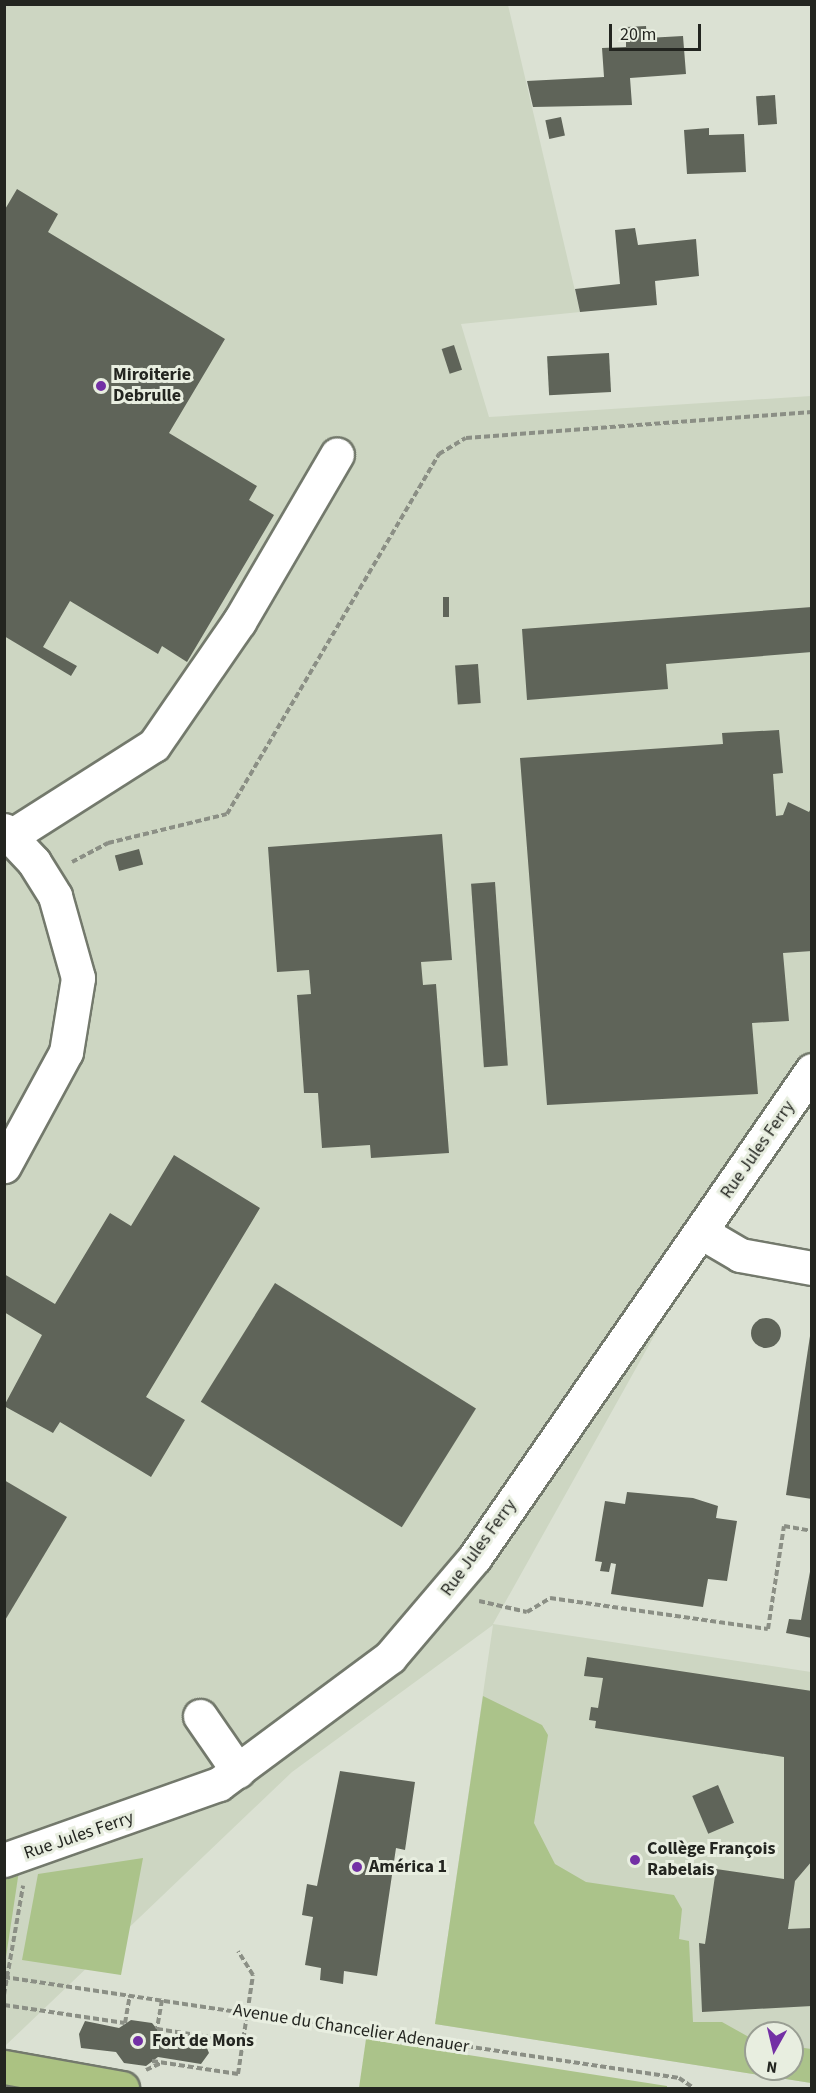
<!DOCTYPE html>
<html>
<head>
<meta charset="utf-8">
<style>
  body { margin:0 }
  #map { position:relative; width:816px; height:2093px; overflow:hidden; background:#dbe1d3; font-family:"Source Sans 3",sans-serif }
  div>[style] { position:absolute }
  .built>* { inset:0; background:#cdd6c2 }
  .green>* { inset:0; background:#abc38a }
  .building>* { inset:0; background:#5f6459; transform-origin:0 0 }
  .round { border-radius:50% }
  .path>* { height:4px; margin-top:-2px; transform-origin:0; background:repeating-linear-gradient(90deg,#8b8f85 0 6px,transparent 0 9px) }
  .roads { filter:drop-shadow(2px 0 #73796c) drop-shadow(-2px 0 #73796c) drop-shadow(0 2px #73796c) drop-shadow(0 -2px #73796c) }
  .minor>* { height:33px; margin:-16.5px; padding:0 16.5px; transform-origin:16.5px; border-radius:16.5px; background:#fff }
  .major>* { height:33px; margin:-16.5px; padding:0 16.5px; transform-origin:16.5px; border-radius:16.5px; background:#abc282 }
  .dots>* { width:16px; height:16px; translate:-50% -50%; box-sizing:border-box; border:3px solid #e8eee0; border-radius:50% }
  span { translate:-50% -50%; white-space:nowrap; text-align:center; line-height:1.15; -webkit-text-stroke:6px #e8eee0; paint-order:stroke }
  .poi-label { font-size:18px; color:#232520; font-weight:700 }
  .left { translate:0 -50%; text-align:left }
  .street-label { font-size:18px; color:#232520 }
  .frame { position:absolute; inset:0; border:6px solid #232520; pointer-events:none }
  .north { position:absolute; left:744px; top:2021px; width:60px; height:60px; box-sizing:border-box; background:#e8eee0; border:2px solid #999e93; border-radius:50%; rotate:188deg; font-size:16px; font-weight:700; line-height:24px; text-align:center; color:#232520 }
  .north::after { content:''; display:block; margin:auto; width:21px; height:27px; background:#7330a5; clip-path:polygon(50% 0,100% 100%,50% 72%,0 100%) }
  .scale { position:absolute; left:609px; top:24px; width:92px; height:27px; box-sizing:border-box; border:3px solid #232520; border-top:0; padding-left:8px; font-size:18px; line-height:21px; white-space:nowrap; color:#232520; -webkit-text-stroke:4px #e8eee0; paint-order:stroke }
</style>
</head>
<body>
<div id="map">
  <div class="built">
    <i style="clip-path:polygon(evenodd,5px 5px,508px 5px,580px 312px,461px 324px,489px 417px,811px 396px,812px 1070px,696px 1261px,493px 1624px,811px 1672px,811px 2083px,435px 2024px,493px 1625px,292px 1772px,5px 2046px,5px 5px,756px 2033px,792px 2033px,792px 2069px,756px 2069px,756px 2033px)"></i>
  </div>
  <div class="green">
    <i style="clip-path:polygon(483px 1696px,542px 1725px,548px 1735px,534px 1823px,555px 1864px,586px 1882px,674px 1895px,682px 1909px,679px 1939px,689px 1941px,693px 2022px,722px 2022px,756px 2041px,756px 2069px,792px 2069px,792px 2046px,811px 2049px,811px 2083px,435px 2024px)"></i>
    <i style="clip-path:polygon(143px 1858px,121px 1975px,22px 1960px,38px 1874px)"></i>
    <i style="clip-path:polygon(20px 1864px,6px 1957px,5px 1957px,5px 1869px)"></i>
    <i style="clip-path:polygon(366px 2039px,667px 2086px,667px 2088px,359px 2088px)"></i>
  </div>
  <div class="building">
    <i style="clip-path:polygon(646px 26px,647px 38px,683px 36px,686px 74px,630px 78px,632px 105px,533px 107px,527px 81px,604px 77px,602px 48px,626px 47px,626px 27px)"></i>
    <i style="left:775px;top:95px;width:29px;height:19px;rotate:86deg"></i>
    <i style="left:561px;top:117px;width:19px;height:16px;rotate:78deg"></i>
    <i style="clip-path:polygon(709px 128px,709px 135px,744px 134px,746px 172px,687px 174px,684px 130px)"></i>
    <i style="clip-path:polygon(17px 189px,58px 214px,48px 232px,225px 339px,169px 433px,257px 486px,249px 500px,274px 515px,187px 662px,162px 646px,158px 654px,70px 601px,43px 647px,77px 666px,71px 676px,4px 636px,4px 211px)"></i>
    <i style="clip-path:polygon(635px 228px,638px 245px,696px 239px,699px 276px,655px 281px,657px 305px,580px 312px,575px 289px,620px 284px,615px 230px)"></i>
    <i style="left:454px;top:345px;width:26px;height:13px;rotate:72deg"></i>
    <i style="left:609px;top:353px;width:39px;height:62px;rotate:87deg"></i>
    <i style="left:443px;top:597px;width:6px;height:20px"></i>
    <i style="clip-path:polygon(812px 607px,812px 652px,666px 664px,668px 689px,527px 700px,522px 629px)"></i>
    <i style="left:478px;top:664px;width:39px;height:23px;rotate:86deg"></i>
    <i style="clip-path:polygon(779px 730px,783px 773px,773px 774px,776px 816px,783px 815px,788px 802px,809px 812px,812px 806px,812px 951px,783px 953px,789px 1021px,752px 1023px,758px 1094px,547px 1105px,520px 758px,723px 744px,722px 733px)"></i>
    <i style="clip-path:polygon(442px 834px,452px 960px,421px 962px,423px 985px,436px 984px,449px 1153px,371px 1158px,370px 1145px,322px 1148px,318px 1093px,304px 1093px,297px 995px,311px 994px,309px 970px,277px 972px,268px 847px)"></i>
    <i style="left:139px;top:849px;width:16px;height:25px;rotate:75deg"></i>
    <i style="left:495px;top:882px;width:184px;height:24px;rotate:86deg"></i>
    <i style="clip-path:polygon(174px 1155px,260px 1208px,146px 1397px,185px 1420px,151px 1477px,60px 1422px,53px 1433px,4px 1406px,42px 1335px,4px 1312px,4px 1274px,55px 1304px,110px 1213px,131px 1226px)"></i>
    <i style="left:275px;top:1283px;width:237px;height:140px;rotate:32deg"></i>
    <i class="round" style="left:751px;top:1318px;width:30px;height:30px"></i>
    <i style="clip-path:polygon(810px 1336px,812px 1336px,812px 1499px,786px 1495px)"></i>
    <i style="clip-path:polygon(4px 1480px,67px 1517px,4px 1622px)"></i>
    <i style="clip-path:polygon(627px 1492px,693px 1498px,718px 1506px,716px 1518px,737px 1521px,727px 1581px,708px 1579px,703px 1607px,611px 1594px,616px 1564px,611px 1563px,609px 1572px,600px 1571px,602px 1562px,595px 1561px,605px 1501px,625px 1504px)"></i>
    <i style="clip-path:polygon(812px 1561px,812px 1638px,786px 1633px,789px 1619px,801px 1620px)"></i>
    <i style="clip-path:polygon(587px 1657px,812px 1691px,812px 1861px,795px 1881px,788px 1929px,812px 1928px,812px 2006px,702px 2012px,699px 1943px,705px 1944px,716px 1869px,784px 1879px,784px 1757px,595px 1728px,596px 1721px,589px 1720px,591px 1707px,598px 1708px,603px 1678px,584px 1676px)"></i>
    <i style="clip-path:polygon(340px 1771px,415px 1782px,405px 1850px,396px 1848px,377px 1976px,344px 1971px,343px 1984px,320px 1980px,321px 1968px,305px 1965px,313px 1917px,302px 1915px,307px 1884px,317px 1886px)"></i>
    <i style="left:718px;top:1785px;width:41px;height:28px;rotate:67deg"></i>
    <i style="clip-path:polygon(131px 2020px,152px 2023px,162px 2035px,204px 2041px,209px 2053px,201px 2064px,158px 2057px,146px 2066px,124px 2063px,116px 2052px,81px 2048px,79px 2034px,85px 2021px,119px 2028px)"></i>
  </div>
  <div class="path">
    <i style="left:72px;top:862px;width:41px;rotate:-27.8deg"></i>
    <i style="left:108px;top:843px;width:122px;rotate:-13.7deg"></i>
    <i style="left:227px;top:814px;width:418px;rotate:-59.5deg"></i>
    <i style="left:439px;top:454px;width:31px;rotate:-31deg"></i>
    <i style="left:466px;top:438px;width:347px;rotate:-4.3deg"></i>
    <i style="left:479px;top:1601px;width:49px;rotate:12.9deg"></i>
    <i style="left:527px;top:1612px;width:27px;rotate:-31deg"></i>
    <i style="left:550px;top:1598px;width:220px;rotate:8.1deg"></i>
    <i style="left:768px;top:1629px;width:104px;rotate:-81.2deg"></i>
    <i style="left:784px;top:1526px;width:28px;rotate:10deg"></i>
    <i style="left:4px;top:1977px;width:683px;rotate:8.51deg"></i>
    <i style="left:679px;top:2078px;width:18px;rotate:34deg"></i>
    <i style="left:4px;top:1995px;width:111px;rotate:-80.1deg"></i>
    <i style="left:162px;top:2000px;width:29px;rotate:100deg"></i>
    <i style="left:157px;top:2029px;width:87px;rotate:8.6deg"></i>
    <i style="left:4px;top:2005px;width:122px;rotate:8.5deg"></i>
    <i style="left:125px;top:2023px;width:28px;rotate:-80deg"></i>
    <i style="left:152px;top:2061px;width:87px;rotate:8.6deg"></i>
    <i style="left:238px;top:2074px;width:100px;rotate:-81.4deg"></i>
    <i style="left:253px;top:1975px;width:28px;rotate:-122deg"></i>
    <i style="left:146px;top:2070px;width:17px;rotate:-25deg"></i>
  </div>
  <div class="roads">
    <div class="minor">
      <i style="left:4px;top:830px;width:44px;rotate:46.8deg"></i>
      <i style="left:34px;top:862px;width:40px;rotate:58deg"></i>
      <i style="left:55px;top:896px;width:85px;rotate:74.3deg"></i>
      <i style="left:78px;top:978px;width:75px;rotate:99.2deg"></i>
      <i style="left:66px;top:1052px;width:130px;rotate:118.5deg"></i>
      <i style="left:11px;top:836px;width:169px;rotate:-32.5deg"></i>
      <i style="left:154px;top:745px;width:150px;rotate:-55.4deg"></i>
      <i style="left:239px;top:622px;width:194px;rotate:-59.7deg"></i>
      <i style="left:701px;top:1232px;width:45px;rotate:30.5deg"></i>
      <i style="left:740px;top:1255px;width:73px;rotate:10.2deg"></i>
      <i style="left:200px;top:1716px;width:67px;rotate:55.4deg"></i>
      <i style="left:4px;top:1860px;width:228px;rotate:-19.5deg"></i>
      <i style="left:219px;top:1784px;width:213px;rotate:-36.6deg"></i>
      <i style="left:390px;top:1657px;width:131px;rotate:-49.6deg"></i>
      <i style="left:475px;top:1557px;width:592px;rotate:-55.32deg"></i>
    </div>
    <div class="major">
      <i style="left:4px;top:2067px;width:120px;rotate:10.1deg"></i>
    </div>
  </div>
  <div class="dots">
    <i style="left:101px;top:386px;background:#7330a5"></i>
    <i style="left:635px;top:1860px;background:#7330a5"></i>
    <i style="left:357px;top:1867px;background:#7330a5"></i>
    <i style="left:138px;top:2041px;background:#7330a5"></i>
  </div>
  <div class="poi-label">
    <span class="left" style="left:113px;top:386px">Miroiterie<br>Debrulle</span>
    <span class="left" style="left:647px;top:1860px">Collège François<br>Rabelais</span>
    <span class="left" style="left:369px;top:1867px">América 1</span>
    <span class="left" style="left:152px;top:2041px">Fort de Mons</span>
  </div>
  <div class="street-label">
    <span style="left:758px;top:1150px;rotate:-55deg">Rue Jules Ferry</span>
    <span style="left:479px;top:1548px;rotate:-54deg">Rue Jules Ferry</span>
    <span style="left:79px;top:1836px;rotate:-19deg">Rue Jules Ferry</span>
    <span style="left:351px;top:2029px;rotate:9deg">Avenue du Chancelier Adenauer</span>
  </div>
  <div class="frame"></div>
  <div class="north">N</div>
  <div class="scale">20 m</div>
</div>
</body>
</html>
